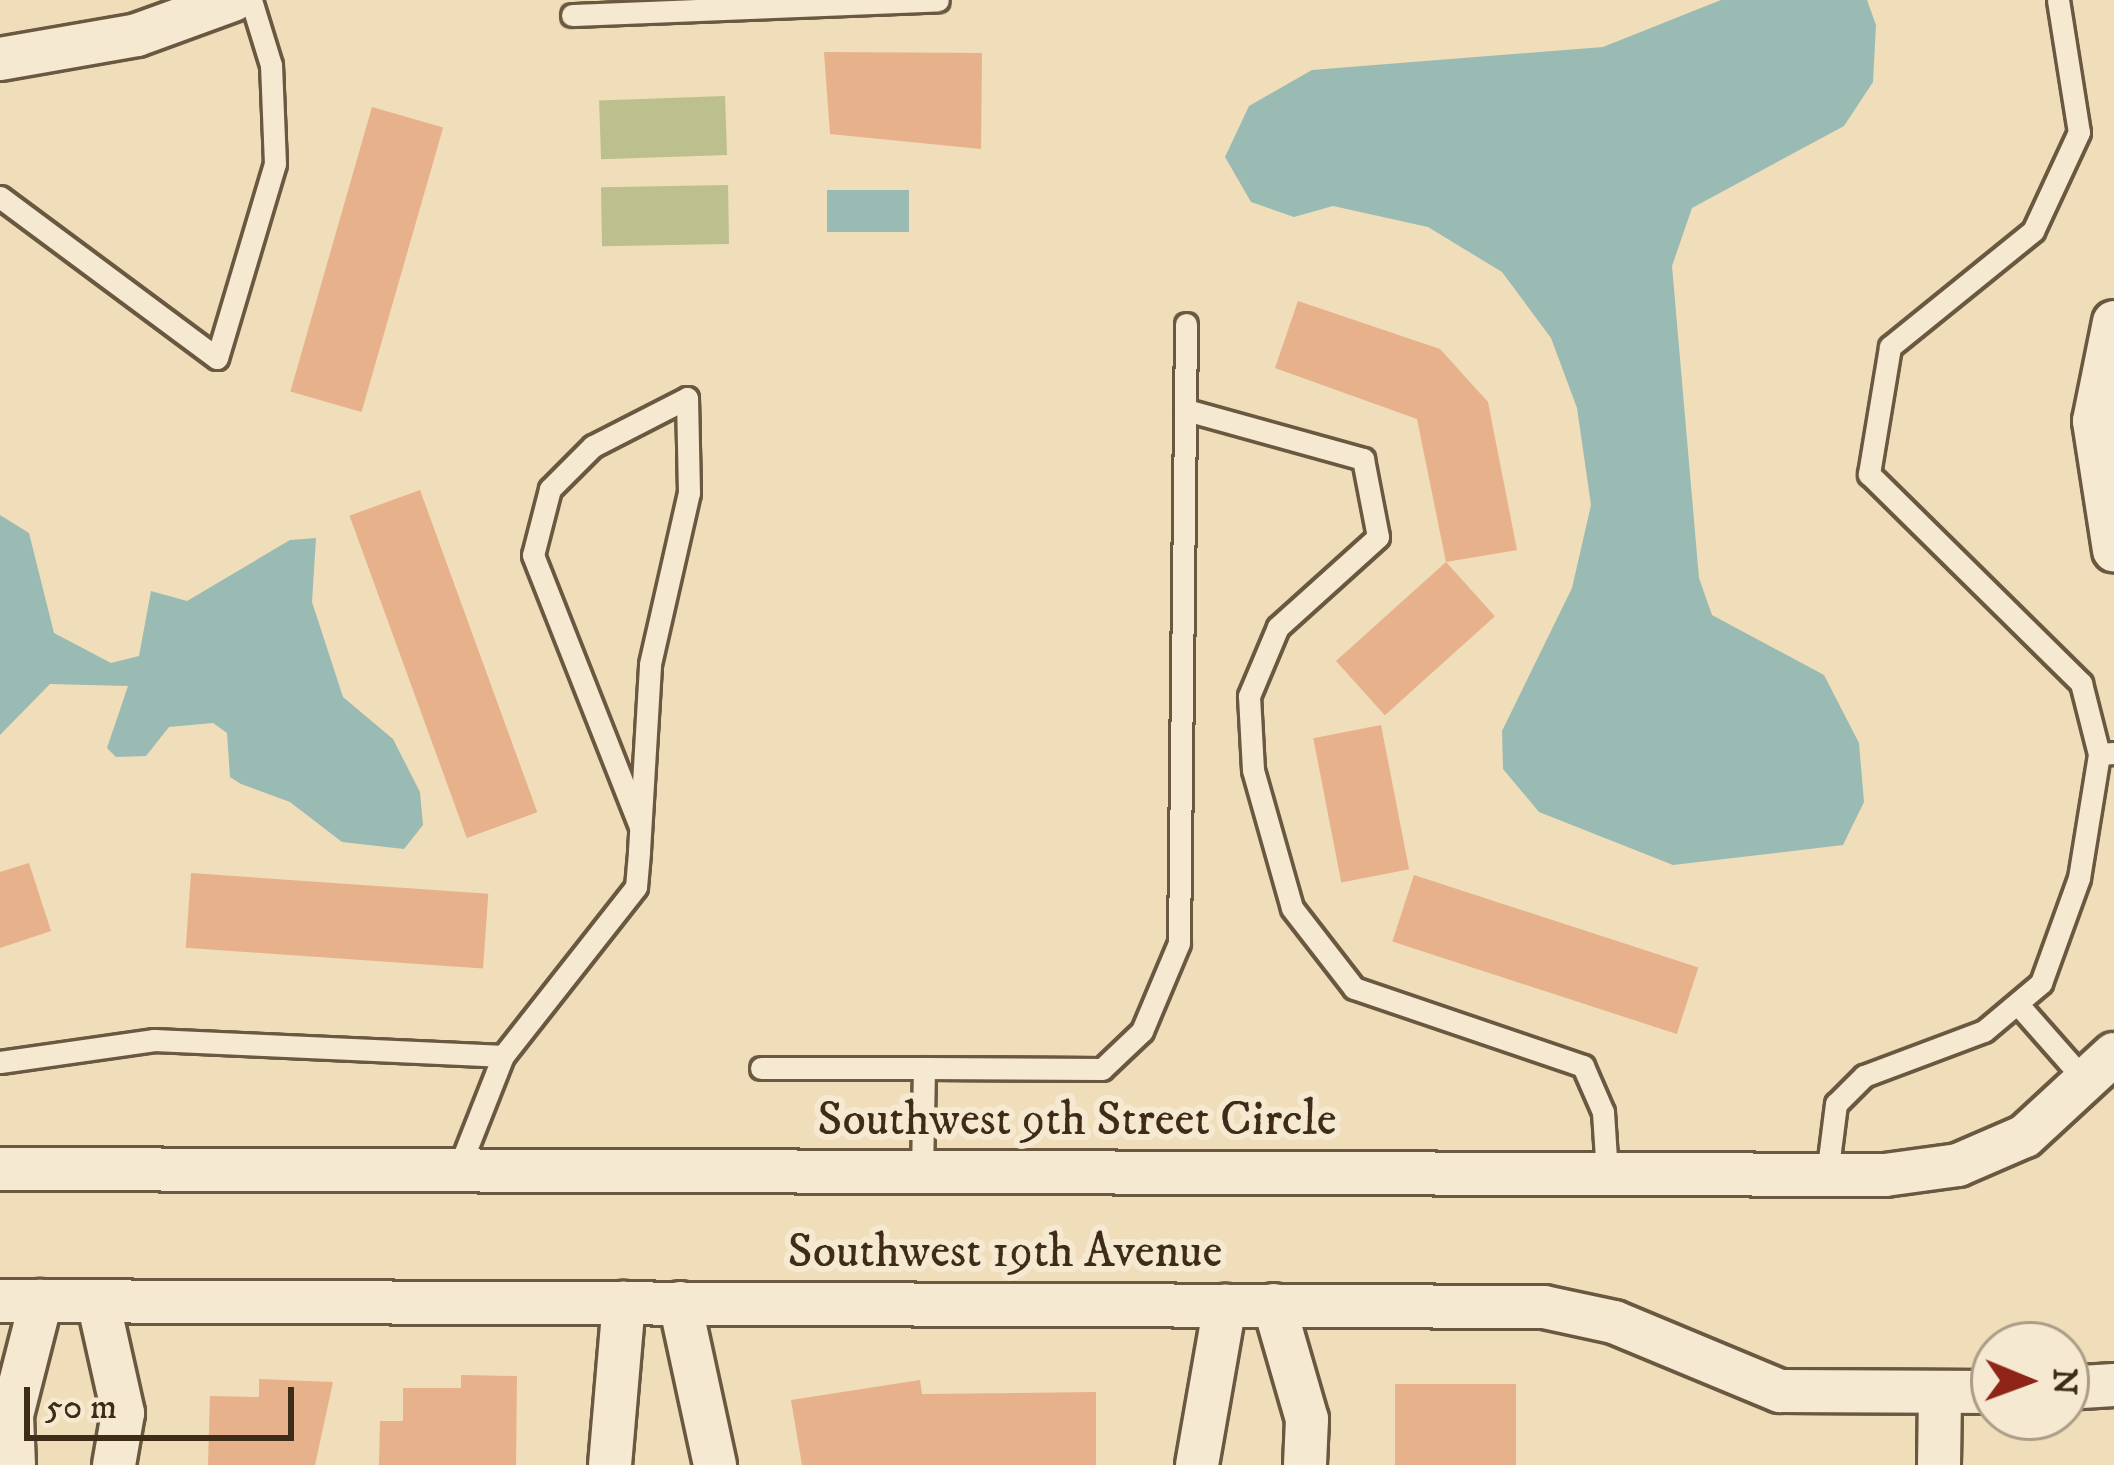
<!DOCTYPE html>
<html>
<head>
<meta charset="utf-8">
<style>
  body { margin:0 }
  #map { position:relative; width:2114px; height:1465px; overflow:hidden; background:#f0ddb9; font-family:"IM FELL DW Pica",serif }
  div>[style] { position:absolute }
  .green>* { inset:0; background:#bcc08e; transform-origin:0 0 }
  .water>* { inset:0; background:#9abbb3; transform-origin:0 0 }
  .building>* { inset:0; background:#e7b18c; transform-origin:0 0 }
  .roads { filter:drop-shadow(3px 0 #6a5840) drop-shadow(-3px 0 #6a5840) drop-shadow(0 3px #6a5840) drop-shadow(0 -3px #6a5840) }
  .service>* { height:21px; margin:-10.5px; padding:0 10.5px; transform-origin:10.5px; border-radius:10.5px; background:#f5e9d2 }
  .minor>* { height:42px; margin:-21px; padding:0 21px; transform-origin:21px; border-radius:21px; background:#f5e9d2 }
  span { translate:-50% -50%; white-space:nowrap; text-align:center; line-height:1.15; -webkit-text-stroke:12px #f5e9d2; paint-order:stroke }
  .street-label { font-size:48px; color:#3e2c18 }
  .north { position:absolute; left:1970px; top:1321px; width:120px; height:120px; box-sizing:border-box; background:#f5e9d2; border:3px solid #ac9d88; border-radius:50%; rotate:91deg; font-size:33px; font-weight:700; line-height:48px; text-align:center; color:#3e2c18 }
  .north::after { content:''; display:block; margin:auto; width:42px; height:54px; background:#8f2418; clip-path:polygon(50% 0,100% 100%,50% 72%,0 100%) }
  .scale { position:absolute; left:24px; top:1387px; width:270px; height:54px; box-sizing:border-box; border:6px solid #3e2c18; border-top:0; padding-left:15px; font-size:36px; line-height:42px; white-space:nowrap; color:#3e2c18; -webkit-text-stroke:9px #f5e9d2; paint-order:stroke }
</style>
</head>
<body>
<div id="map">
  <div class="green">
    <i style="left:725px;top:96px;width:59px;height:126px;rotate:88deg"></i>
    <i style="left:728px;top:185px;width:59px;height:127px;rotate:89deg"></i>
  </div>
  <div class="water">
    <i style="clip-path:polygon(1721px 0,1867px 0,1876px 25px,1873px 82px,1844px 126px,1692px 208px,1672px 266px,1699px 578px,1712px 615px,1824px 675px,1859px 743px,1864px 802px,1843px 845px,1673px 865px,1539px 812px,1503px 769px,1502px 731px,1572px 588px,1591px 505px,1577px 408px,1551px 338px,1502px 272px,1428px 227px,1333px 206px,1294px 217px,1251px 202px,1225px 157px,1249px 106px,1312px 70px,1603px 47px)"></i>
    <i style="left:909px;top:190px;width:42px;height:82px;rotate:90deg"></i>
    <i style="clip-path:polygon(0 515px,29px 533px,54px 633px,111px 663px,139px 656px,151px 591px,187px 601px,290px 540px,316px 538px,312px 602px,343px 697px,393px 739px,420px 792px,423px 825px,404px 849px,342px 842px,290px 802px,241px 784px,230px 777px,227px 733px,213px 723px,169px 727px,146px 756px,116px 757px,107px 748px,128px 686px,50px 684px,0 735px)"></i>
  </div>
  <div class="building">
    <i style="clip-path:polygon(824px 52px,982px 53px,981px 149px,830px 134px)"></i>
    <i style="left:372px;top:107px;width:74px;height:296px;rotate:16deg"></i>
    <i style="clip-path:polygon(1298px 301px,1440px 349px,1488px 402px,1517px 550px,1446px 562px,1417px 419px,1275px 368px)"></i>
    <i style="left:420px;top:490px;width:343px;height:75px;rotate:70deg"></i>
    <i style="left:1446px;top:562px;width:73px;height:148px;rotate:48deg"></i>
    <i style="left:1381px;top:725px;width:147px;height:69px;rotate:79deg"></i>
    <i style="clip-path:polygon(29px 863px,51px 931px,0 948px,0 872px)"></i>
    <i style="left:191px;top:873px;width:298px;height:75px;rotate:4deg"></i>
    <i style="left:1414px;top:875px;width:299px;height:70px;rotate:18deg"></i>
    <i style="clip-path:polygon(461px 1375px,517px 1376px,516px 1465px,379px 1465px,380px 1421px,403px 1421px,403px 1388px,461px 1388px)"></i>
    <i style="clip-path:polygon(259px 1379px,333px 1382px,315px 1465px,208px 1465px,210px 1396px,259px 1397px)"></i>
    <i style="clip-path:polygon(920px 1380px,922px 1394px,1096px 1392px,1096px 1465px,802px 1465px,791px 1400px)"></i>
    <i style="left:1395px;top:1384px;width:121px;height:81px"></i>
  </div>
  <div class="roads">
    <div class="service">
      <i style="left:2058px;top:0;width:134px;rotate:81deg"></i>
      <i style="left:2079px;top:132px;width:109px;rotate:114.9deg"></i>
      <i style="left:2033px;top:231px;width:184px;rotate:141deg"></i>
      <i style="left:1890px;top:347px;width:129px;rotate:99.4deg"></i>
      <i style="left:1869px;top:474px;width:298px;rotate:44.6deg"></i>
      <i style="left:2081px;top:683px;width:73px;rotate:75.8deg"></i>
      <i style="left:2099px;top:754px;width:15px;rotate:-4deg"></i>
      <i style="left:572px;top:15px;width:366px;rotate:-2.3deg"></i>
      <i style="left:0;top:197px;width:270px;rotate:36.6deg"></i>
      <i style="left:217px;top:358px;width:202px;rotate:-73.4deg"></i>
      <i style="left:275px;top:164px;width:99px;rotate:-92.3deg"></i>
      <i style="left:271px;top:65px;width:68px;rotate:-107.1deg"></i>
      <i style="left:1186px;top:410px;width:184px;rotate:15.5deg"></i>
      <i style="left:1363px;top:459px;width:79px;rotate:79.1deg"></i>
      <i style="left:1378px;top:537px;width:135px;rotate:138deg"></i>
      <i style="left:1278px;top:627px;width:75px;rotate:112.8deg"></i>
      <i style="left:1249px;top:696px;width:74px;rotate:86.9deg"></i>
      <i style="left:1253px;top:770px;width:143px;rotate:74.2deg"></i>
      <i style="left:1292px;top:908px;width:101px;rotate:52.2deg"></i>
      <i style="left:1354px;top:988px;width:242px;rotate:18.8deg"></i>
      <i style="left:1583px;top:1066px;width:50px;rotate:66.5deg"></i>
      <i style="left:1603px;top:1112px;width:62px;rotate:86.3deg"></i>
      <i style="left:2022px;top:1009px;width:101px;rotate:48.6deg"></i>
      <i style="left:503px;top:1056px;width:215px;rotate:-51.8deg"></i>
      <i style="left:636px;top:887px;width:36px;rotate:-85deg"></i>
      <i style="left:639px;top:851px;width:187px;rotate:-86.6deg"></i>
      <i style="left:650px;top:664px;width:175px;rotate:-77.2deg"></i>
      <i style="left:689px;top:493px;width:95px;rotate:-91.2deg"></i>
      <i style="left:687px;top:398px;width:106px;rotate:152.9deg"></i>
      <i style="left:593px;top:446px;width:61px;rotate:135deg"></i>
      <i style="left:550px;top:489px;width:68px;rotate:104.4deg"></i>
      <i style="left:533px;top:555px;width:291px;rotate:68.5deg"></i>
      <i style="left:0;top:1062px;width:156px;rotate:-8.1deg"></i>
      <i style="left:154px;top:1040px;width:349px;rotate:2.6deg"></i>
      <i style="left:503px;top:1056px;width:123px;rotate:111.5deg"></i>
      <i style="left:761px;top:1068px;width:163px"></i>
      <i style="left:924px;top:1068px;width:104px;rotate:91.1deg"></i>
      <i style="left:924px;top:1068px;width:178px;rotate:0.3deg"></i>
      <i style="left:1102px;top:1069px;width:55px;rotate:-43.5deg"></i>
      <i style="left:1142px;top:1031px;width:95px;rotate:-67.2deg"></i>
      <i style="left:1179px;top:943px;width:619px;rotate:-89.35deg"></i>
      <i style="left:1827px;top:1175px;width:72px;rotate:-82.8deg"></i>
      <i style="left:1836px;top:1104px;width:40px;rotate:-45deg"></i>
      <i style="left:1864px;top:1076px;width:128px;rotate:-20.6deg"></i>
      <i style="left:1984px;top:1031px;width:75px;rotate:-40.1deg"></i>
      <i style="left:2041px;top:983px;width:112px;rotate:-70.1deg"></i>
      <i style="left:2079px;top:878px;width:126px;rotate:-80.8deg"></i>
    </div>
    <div class="minor">
      <i style="left:0;top:59px;width:139px;rotate:-9.9deg"></i>
      <i style="left:137px;top:35px;width:102px;rotate:-20deg"></i>
      <i style="left:2114px;top:322px;width:101px;rotate:101.4deg"></i>
      <i style="left:2094px;top:421px;width:131px;rotate:81.2deg"></i>
      <i style="left:0;top:1169px;width:1885px;rotate:0.18deg"></i>
      <i style="left:1885px;top:1175px;width:74px;rotate:-7.8deg"></i>
      <i style="left:1958px;top:1165px;width:73px;rotate:-23.4deg"></i>
      <i style="left:2025px;top:1136px;width:121px;rotate:-42.7deg"></i>
      <i style="left:0;top:1301px;width:1544px;rotate:0.22deg"></i>
      <i style="left:1544px;top:1307px;width:72px;rotate:12.1deg"></i>
      <i style="left:1614px;top:1322px;width:180px;rotate:22.6deg"></i>
      <i style="left:1780px;top:1391px;width:214px;rotate:0.3deg"></i>
      <i style="left:98px;top:1301px;width:115px;rotate:77.4deg"></i>
      <i style="left:123px;top:1413px;width:53px;rotate:99.8deg"></i>
      <i style="left:680px;top:1303px;width:166px;rotate:77.8deg"></i>
      <i style="left:1274px;top:1305px;width:119px;rotate:73.9deg"></i>
      <i style="left:1307px;top:1419px;width:46px;rotate:92.5deg"></i>
      <i style="left:2066px;top:1388px;width:48px;rotate:-3.6deg"></i>
      <i style="left:14px;top:1465px;width:50px;rotate:-92.3deg"></i>
      <i style="left:12px;top:1415px;width:118px;rotate:-75.7deg"></i>
      <i style="left:610px;top:1465px;width:163px;rotate:-85.1deg"></i>
      <i style="left:1197px;top:1465px;width:162px;rotate:-80.1deg"></i>
      <i style="left:1939px;top:1465px;width:70px;rotate:-89.2deg"></i>
    </div>
  </div>
  <div class="street-label">
    <span style="left:1077px;top:1121px">Southwest 9th Street Circle</span>
    <span style="left:1005px;top:1253px">Southwest 19th Avenue</span>
  </div>
  <div class="north">N</div>
  <div class="scale">50 m</div>
</div>
</body>
</html>
